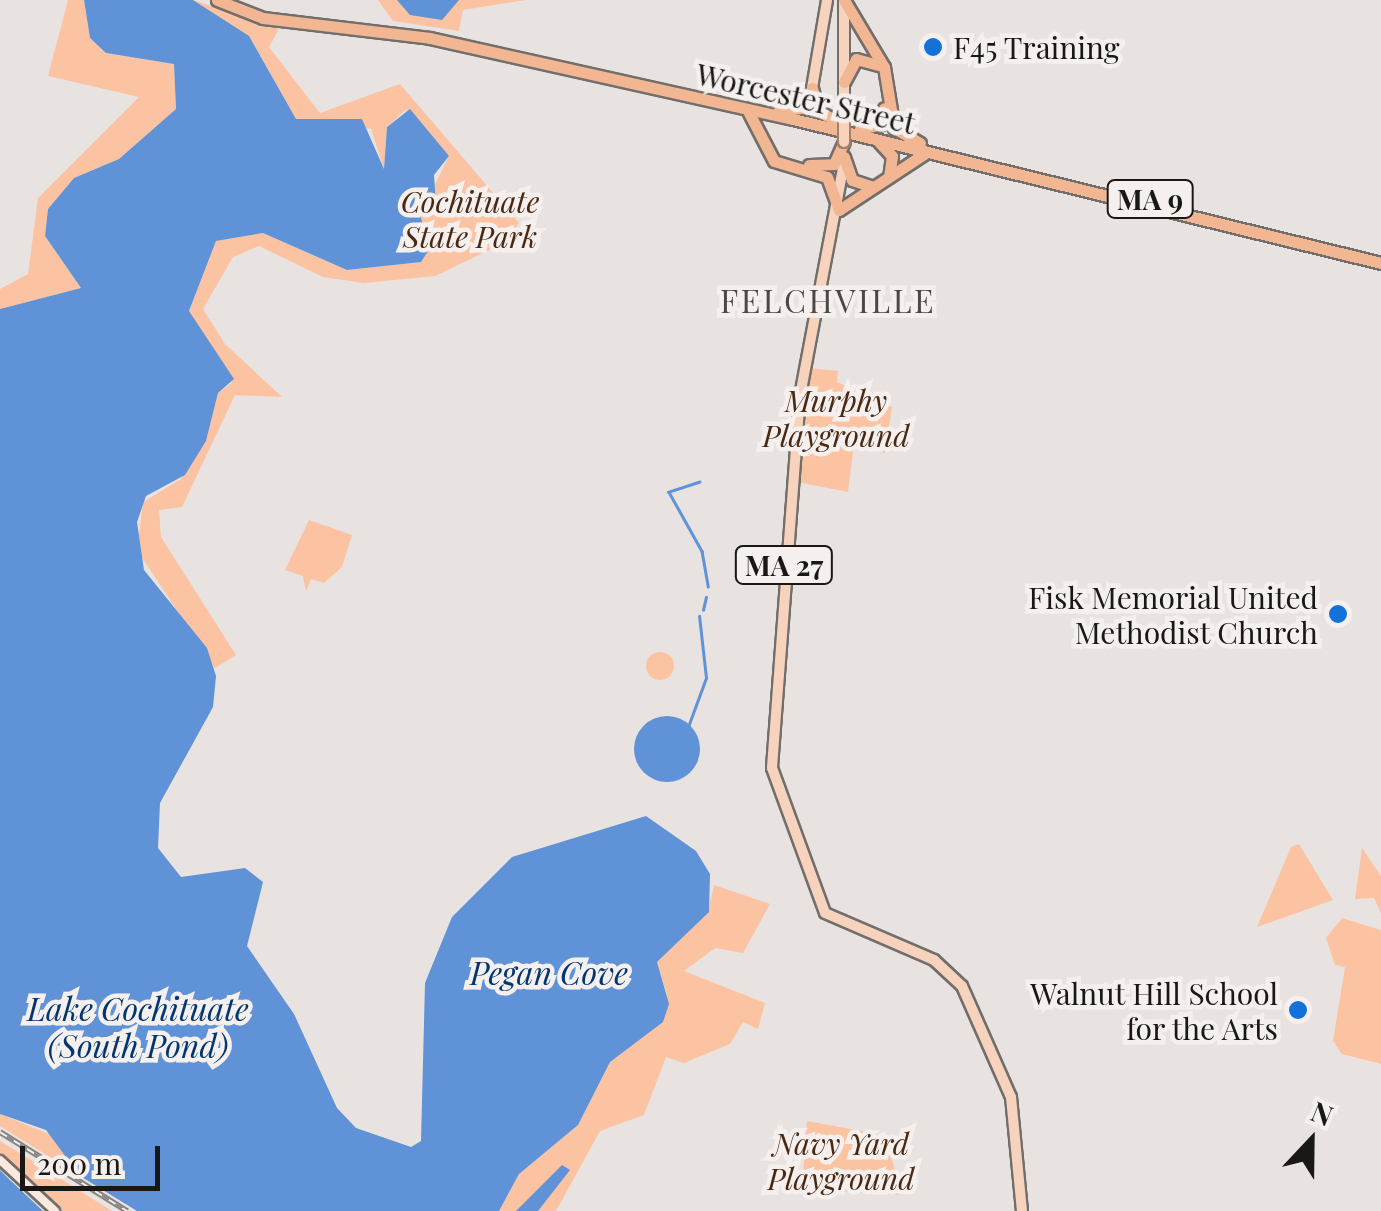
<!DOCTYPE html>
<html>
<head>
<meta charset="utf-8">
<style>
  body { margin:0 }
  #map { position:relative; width:1381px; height:1211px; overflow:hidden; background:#e8e3e1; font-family:"Playfair Display",serif }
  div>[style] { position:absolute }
  .green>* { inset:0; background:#fbc3a2 }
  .round { border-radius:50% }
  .water>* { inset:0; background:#5f92d6 }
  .stream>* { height:2.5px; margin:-1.25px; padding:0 1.25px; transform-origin:1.25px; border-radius:1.25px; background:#5f92d6 }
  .roads { filter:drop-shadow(2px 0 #716e6b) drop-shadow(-2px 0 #716e6b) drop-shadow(0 2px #716e6b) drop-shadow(0 -2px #716e6b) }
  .secondary>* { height:8px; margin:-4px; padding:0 4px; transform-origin:4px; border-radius:4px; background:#fbe9de }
  .primary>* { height:10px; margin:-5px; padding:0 5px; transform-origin:5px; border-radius:5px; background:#f7d3be }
  .highway>* { height:11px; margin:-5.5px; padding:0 5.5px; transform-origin:5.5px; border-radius:5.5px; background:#f2b692 }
  .rail>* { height:6px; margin-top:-3px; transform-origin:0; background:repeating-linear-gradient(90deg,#f5f0ee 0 8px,#878382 0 16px); box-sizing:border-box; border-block:2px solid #878382 }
  .bridges { filter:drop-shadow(2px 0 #a67f67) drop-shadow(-2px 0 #a67f67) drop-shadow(0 2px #a67f67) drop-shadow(0 -2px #a67f67) }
  .primary-bridge>* { height:10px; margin:-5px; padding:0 5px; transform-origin:5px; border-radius:5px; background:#f7d3be }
  .dots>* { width:28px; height:28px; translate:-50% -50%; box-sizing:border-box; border:5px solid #f5f0ee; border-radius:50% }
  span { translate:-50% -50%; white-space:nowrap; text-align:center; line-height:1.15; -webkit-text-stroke:9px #f5f0ee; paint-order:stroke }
  .shield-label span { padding:2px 8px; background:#f5f0ee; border:2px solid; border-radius:8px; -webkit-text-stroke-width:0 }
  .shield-label { font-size:28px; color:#191817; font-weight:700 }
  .poi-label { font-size:30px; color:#191817 }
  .left { translate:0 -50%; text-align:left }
  .right { translate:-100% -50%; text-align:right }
  .street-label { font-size:30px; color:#191817 }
  .park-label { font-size:30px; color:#492914; font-style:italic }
  .neighbourhood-label { font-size:32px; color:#4c4846; letter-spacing:2.5px }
  .water-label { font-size:32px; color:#003773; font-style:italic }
  .north { position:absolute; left:1261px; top:1091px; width:100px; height:100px; -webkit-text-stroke:8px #f5f0ee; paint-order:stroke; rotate:22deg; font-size:28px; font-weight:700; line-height:40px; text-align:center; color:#191817 }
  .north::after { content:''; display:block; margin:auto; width:35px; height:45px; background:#191817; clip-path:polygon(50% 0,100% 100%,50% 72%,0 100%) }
  .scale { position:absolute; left:20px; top:1146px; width:140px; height:45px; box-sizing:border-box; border:5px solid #191817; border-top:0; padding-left:12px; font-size:30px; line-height:35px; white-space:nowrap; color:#191817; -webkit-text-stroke:8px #f5f0ee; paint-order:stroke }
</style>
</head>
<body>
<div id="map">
  <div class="green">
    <i style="clip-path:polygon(68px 0,84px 0,90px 38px,106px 53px,174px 64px,176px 109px,119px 159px,74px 178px,48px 209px,45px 236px,81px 288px,0 309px,0 289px,28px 274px,38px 198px,139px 97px,48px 76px)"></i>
    <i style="clip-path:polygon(193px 0,279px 29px,269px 47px,320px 113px,400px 84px,519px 223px,504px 243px,435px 276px,364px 283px,323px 277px,259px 246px,233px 257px,203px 309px,225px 344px,282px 397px,235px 395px,182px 507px,159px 510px,161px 537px,236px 655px,215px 668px,137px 550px,143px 502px,181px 479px,206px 441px,218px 393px,232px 383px,189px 311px,216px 241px,263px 233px,347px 270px,421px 262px,420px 215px,449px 156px,405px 110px,387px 127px,384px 169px,371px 129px,296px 119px,252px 41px)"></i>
    <i style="clip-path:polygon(378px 0,526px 0,463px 10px,459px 31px,393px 21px)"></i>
    <i style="clip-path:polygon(809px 368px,838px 371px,837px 382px,892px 407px,885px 453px,854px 445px,848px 492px,797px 482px)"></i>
    <i style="clip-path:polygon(309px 520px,352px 535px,342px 567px,324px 583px,311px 579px,306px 591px,303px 576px,285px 570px)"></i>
    <i class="round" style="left:646px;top:652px;width:28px;height:28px"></i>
    <i style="clip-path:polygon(1299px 844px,1333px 900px,1257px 927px,1291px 847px)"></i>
    <i style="clip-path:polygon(1362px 848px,1381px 876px,1381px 913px,1374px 898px,1355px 899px)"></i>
    <i style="clip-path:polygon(714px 885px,770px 904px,743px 953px,715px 948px,684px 971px,765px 1003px,758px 1029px,743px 1022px,730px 1044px,684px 1063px,666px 1057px,644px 1115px,600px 1131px,556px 1211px,499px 1211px,519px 1174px,578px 1125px,610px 1062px,667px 995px,657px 962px,708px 912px)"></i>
    <i style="clip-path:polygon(1342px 918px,1381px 930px,1381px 1064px,1342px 1054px,1333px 1041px,1345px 967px,1335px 965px,1326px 938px)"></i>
    <i style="clip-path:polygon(0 1114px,56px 1137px,80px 1176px,0 1126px)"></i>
    <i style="clip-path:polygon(807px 1121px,884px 1135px,903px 1195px,802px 1189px)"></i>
    <i style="clip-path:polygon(0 1141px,23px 1155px,112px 1211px,62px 1211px,0 1155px)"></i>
  </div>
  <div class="water">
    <i style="clip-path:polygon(84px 0,193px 0,249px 36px,296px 119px,362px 119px,384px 169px,387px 127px,410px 109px,449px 156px,434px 175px,436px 205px,420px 215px,430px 248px,421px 262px,347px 270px,263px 233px,216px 241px,189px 311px,234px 379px,218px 393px,206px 441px,185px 475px,146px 496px,137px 522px,144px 570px,207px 648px,216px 676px,213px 707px,160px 803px,158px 848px,181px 877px,245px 868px,263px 882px,247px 946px,294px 1014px,337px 1108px,356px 1128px,411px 1147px,421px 1141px,425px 983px,452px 917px,512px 857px,646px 816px,696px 851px,710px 874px,709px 912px,657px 962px,669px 1004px,663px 1022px,610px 1062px,578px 1125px,519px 1174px,499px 1211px,137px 1211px,80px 1176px,46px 1130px,0 1114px,0 309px,81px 288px,45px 236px,48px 209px,74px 178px,119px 159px,176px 109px,174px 64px,106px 53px,90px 38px)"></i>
    <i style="clip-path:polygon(397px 0,459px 0,442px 20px,410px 15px)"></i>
    <i class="round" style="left:634px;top:716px;width:66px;height:66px"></i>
    <i style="clip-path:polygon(562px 1165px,570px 1170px,538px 1211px,516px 1211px)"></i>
    <i style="clip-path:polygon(0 1170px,10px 1180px,43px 1211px,0 1211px)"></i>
  </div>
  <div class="stream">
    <i style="left:700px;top:482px;width:33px;rotate:162deg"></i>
    <i style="left:669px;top:492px;width:68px;rotate:60.8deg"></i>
    <i style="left:702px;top:551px;width:36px;rotate:80deg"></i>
    <i style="left:703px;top:610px;width:13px;rotate:-77deg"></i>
    <i style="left:688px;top:727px;width:52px;rotate:-69.8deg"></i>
    <i style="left:706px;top:678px;width:62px;rotate:-96.4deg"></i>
  </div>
  <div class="roads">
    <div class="secondary">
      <i style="left:0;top:1160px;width:75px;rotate:42.8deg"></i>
    </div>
    <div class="primary">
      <i style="left:812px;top:88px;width:89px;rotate:-80.3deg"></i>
      <i style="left:844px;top:109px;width:109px;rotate:-90deg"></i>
      <i style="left:844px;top:163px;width:236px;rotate:100.7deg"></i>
      <i style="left:800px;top:395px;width:374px;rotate:94.3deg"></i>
      <i style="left:772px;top:768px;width:154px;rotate:69.9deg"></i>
      <i style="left:825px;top:913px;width:119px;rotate:23.3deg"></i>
      <i style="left:934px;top:960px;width:38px;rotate:43deg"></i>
      <i style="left:962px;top:986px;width:121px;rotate:66.2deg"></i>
      <i style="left:1011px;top:1097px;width:115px;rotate:84.5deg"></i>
    </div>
    <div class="highway">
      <i style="left:217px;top:0;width:49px;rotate:21.4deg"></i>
      <i style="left:263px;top:18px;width:168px;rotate:6.8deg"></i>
      <i style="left:430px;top:38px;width:368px;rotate:12.6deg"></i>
      <i style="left:789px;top:118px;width:609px;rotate:13.76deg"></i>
      <i style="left:844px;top:0;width:78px;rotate:59.2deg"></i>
      <i style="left:884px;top:67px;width:62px;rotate:80.7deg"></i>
      <i style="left:894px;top:128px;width:30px;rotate:30deg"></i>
      <i style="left:844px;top:82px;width:26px;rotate:-62deg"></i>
      <i style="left:856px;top:59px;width:23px;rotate:15deg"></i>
      <i style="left:812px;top:88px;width:24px;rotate:75deg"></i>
      <i style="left:818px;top:111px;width:27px;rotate:28deg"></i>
      <i style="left:779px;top:110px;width:21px;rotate:-5deg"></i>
      <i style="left:800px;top:108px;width:19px;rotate:-55deg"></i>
      <i style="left:749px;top:113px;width:54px;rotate:62.5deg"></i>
      <i style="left:774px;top:161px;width:55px;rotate:16.8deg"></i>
      <i style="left:827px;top:177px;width:35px;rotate:70deg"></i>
      <i style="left:860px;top:129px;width:22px;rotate:-13deg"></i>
      <i style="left:881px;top:124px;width:16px;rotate:-79deg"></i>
      <i style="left:879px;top:142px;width:19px;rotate:47deg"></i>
      <i style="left:892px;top:156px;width:21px;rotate:98deg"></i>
      <i style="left:844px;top:157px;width:24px;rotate:71deg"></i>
      <i style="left:852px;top:180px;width:20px;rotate:18deg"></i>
      <i style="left:809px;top:165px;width:25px;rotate:-2deg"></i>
      <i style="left:834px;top:164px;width:24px;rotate:-66deg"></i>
      <i style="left:839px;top:210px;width:102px;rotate:-33.4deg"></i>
    </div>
  </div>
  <div class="rail">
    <i style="left:0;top:1132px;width:150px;rotate:31.9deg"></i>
  </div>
  <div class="bridges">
    <div class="primary-bridge">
      <i style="left:844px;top:109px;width:33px;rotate:90deg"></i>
    </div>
  </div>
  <div class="dots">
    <i style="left:933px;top:47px;background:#1371da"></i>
    <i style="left:1338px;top:614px;background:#1371da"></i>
    <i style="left:1298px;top:1010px;background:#1371da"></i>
  </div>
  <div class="shield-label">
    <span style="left:1150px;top:199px">MA 9</span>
    <span style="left:784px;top:565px">MA 27</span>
  </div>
  <div class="poi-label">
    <span class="left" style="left:953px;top:47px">F45 Training</span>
    <span class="right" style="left:1318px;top:614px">Fisk Memorial United<br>Methodist Church</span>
    <span class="right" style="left:1278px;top:1010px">Walnut Hill School<br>for the Arts</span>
  </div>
  <div class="street-label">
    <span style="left:806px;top:98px;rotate:13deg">Worcester Street</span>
  </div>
  <div class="park-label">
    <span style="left:470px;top:218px">Cochituate<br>State Park</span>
    <span style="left:836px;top:417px">Murphy<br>Playground</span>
    <span style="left:841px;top:1160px">Navy Yard<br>Playground</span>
  </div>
  <div class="neighbourhood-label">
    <span style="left:828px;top:300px">FELCHVILLE</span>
  </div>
  <div class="water-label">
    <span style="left:549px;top:972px">Pegan Cove</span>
    <span style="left:138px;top:1027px">Lake Cochituate<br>(South Pond)</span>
  </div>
  <div class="north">N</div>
  <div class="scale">200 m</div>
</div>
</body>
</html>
